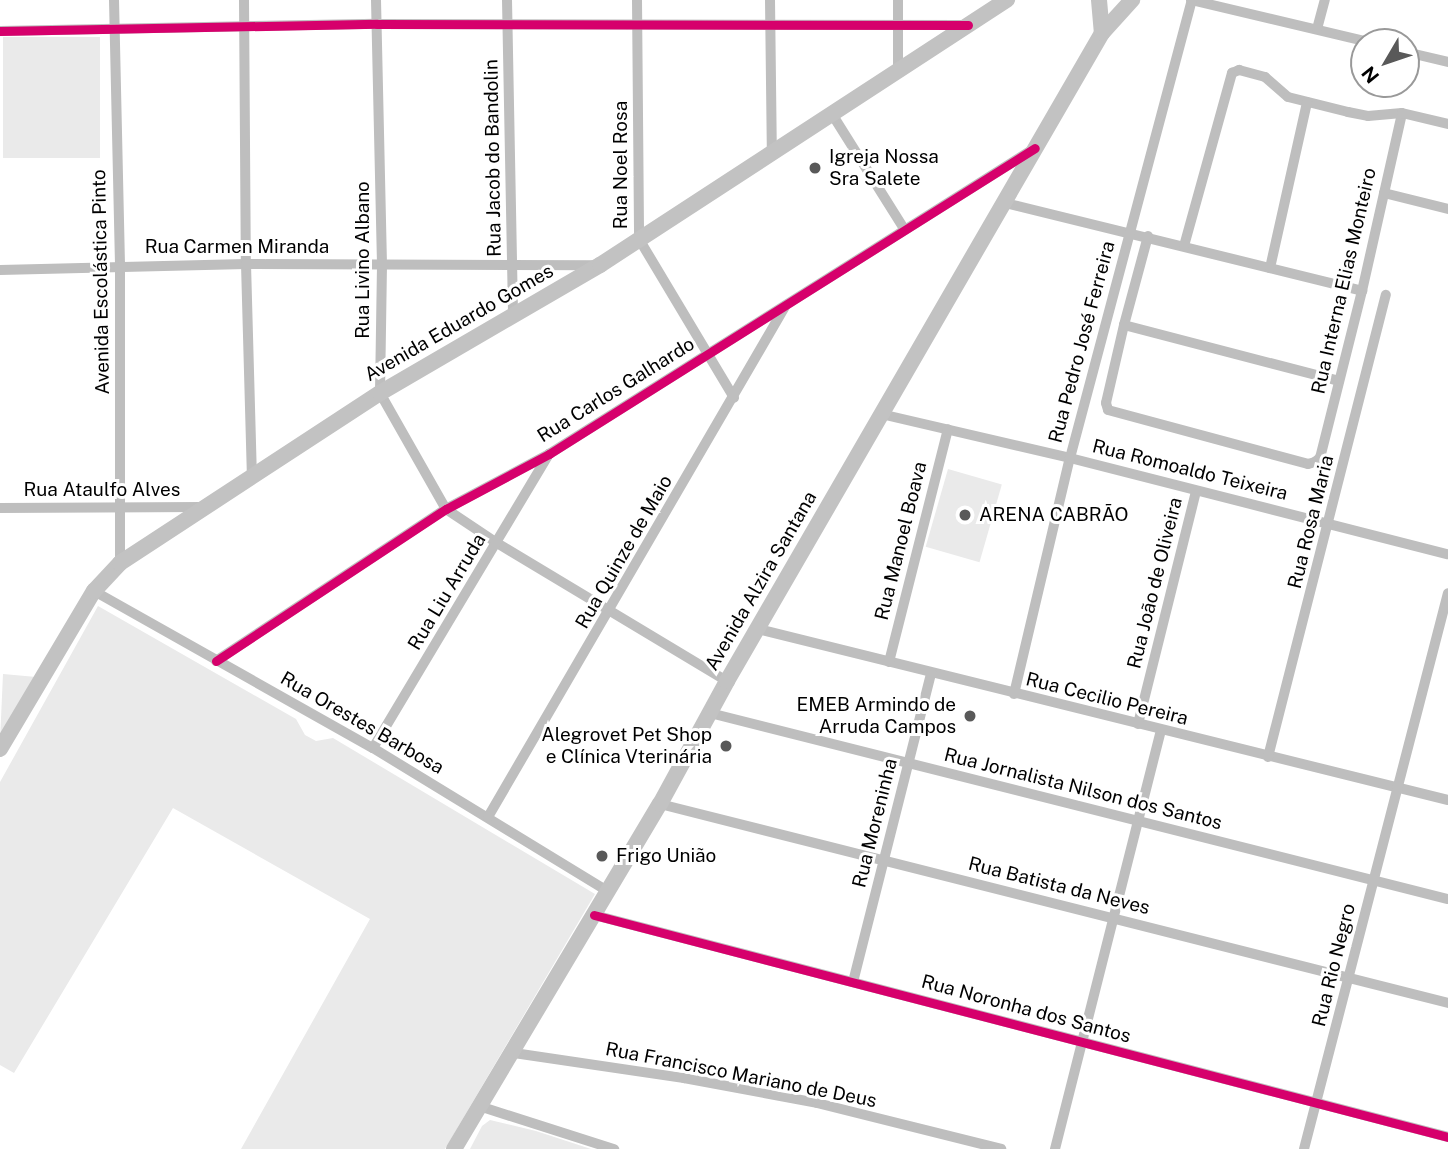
<!DOCTYPE html>
<html>
<head>
<meta charset="utf-8">
<style>
  body { margin:0 }
  #map { position:relative; width:1448px; height:1149px; overflow:hidden; background:#fff; font-family:"Public Sans",sans-serif }
  div>[style] { position:absolute }
  .green>* { inset:0; background:#eaeaea; transform-origin:0 0 }
  .street>* { height:10px; margin:-5px; padding:0 5px; transform-origin:5px; border-radius:5px; background:#bebebe }
  .secondary>* { height:16px; margin:-8px; padding:0 8px; transform-origin:8px; border-radius:8px; background:#c2c2c2 }
  .cycleway>* { height:9px; margin:-4.5px; padding:0 4.5px; transform-origin:4.5px; border-radius:4.5px; background:#d6006c }
  .dots>* { width:19px; height:19px; translate:-50% -50%; box-sizing:border-box; border:4px solid #fff; border-radius:50% }
  span { translate:-50% -50%; white-space:nowrap; text-align:center; line-height:1.15; -webkit-text-stroke:6px #fff; paint-order:stroke }
  .poi-label { font-size:19px; color:#000 }
  .left { translate:0 -50%; text-align:left }
  .right { translate:-100% -50%; text-align:right }
  .street-label { font-size:19px; color:#000 }
  .north { position:absolute; left:1350px; top:28px; width:70px; height:70px; box-sizing:border-box; background:#fff; border:2px solid #999; border-radius:50%; rotate:231deg; font-size:19px; font-weight:700; line-height:28px; text-align:center; color:#000 }
  .north::after { content:''; display:block; margin:auto; width:24px; height:32px; background:#595959; clip-path:polygon(50% 0,100% 100%,50% 72%,0 100%) }
</style>
</head>
<body>
<div id="map">
  <div class="green">
    <i style="left:100px;top:37px;width:121px;height:97px;rotate:90deg"></i>
    <i style="left:948px;top:469px;width:56px;height:81px;rotate:16deg"></i>
    <i style="clip-path:polygon(98px 606px,296px 719px,305px 735px,316px 741px,333px 738px,595px 894px,445px 1149px,241px 1149px,370px 919px,173px 808px,14px 1073px,0 1065px,0 782px)"></i>
    <i style="clip-path:polygon(3px 674px,36px 677px,0 741px)"></i>
    <i style="clip-path:polygon(490px 1120px,536px 1131px,591px 1149px,470px 1149px,482px 1126px)"></i>
  </div>
  <div class="street">
    <i style="left:114px;top:0;width:265px;rotate:88.7deg"></i>
    <i style="left:120px;top:265px;width:298px;rotate:90deg"></i>
    <i style="left:244px;top:0;width:264px;rotate:89.6deg"></i>
    <i style="left:246px;top:264px;width:212px;rotate:88.4deg"></i>
    <i style="left:376px;top:0;width:265px;rotate:88.7deg"></i>
    <i style="left:382px;top:265px;width:128px;rotate:90.9deg"></i>
    <i style="left:380px;top:393px;width:133px;rotate:60.4deg"></i>
    <i style="left:446px;top:509px;width:61px;rotate:33.7deg"></i>
    <i style="left:497px;top:543px;width:268px;rotate:31deg"></i>
    <i style="left:507px;top:0;width:316px;rotate:88.9deg"></i>
    <i style="left:637px;top:0;width:239px;rotate:89.5deg"></i>
    <i style="left:639px;top:239px;width:185px;rotate:59.1deg"></i>
    <i style="left:770px;top:0;width:153px;rotate:89.3deg"></i>
    <i style="left:898px;top:0;width:69px;rotate:90deg"></i>
    <i style="left:1191px;top:0;width:182px;rotate:13.3deg"></i>
    <i style="left:1317px;top:29px;width:30px;rotate:-75deg"></i>
    <i style="left:0;top:31px;width:377px;rotate:-1.1deg"></i>
    <i style="left:377px;top:24px;width:590px;rotate:0.1deg"></i>
    <i style="left:1406px;top:52px;width:43px;rotate:13.4deg"></i>
    <i style="left:832px;top:114px;width:136px;rotate:57.9deg"></i>
    <i style="left:1384px;top:193px;width:66px;rotate:14deg"></i>
    <i style="left:1005px;top:203px;width:368px;rotate:13.8deg"></i>
    <i style="left:1148px;top:236px;width:92px;rotate:105.1deg"></i>
    <i style="left:1124px;top:325px;width:80px;rotate:103deg"></i>
    <i style="left:1106px;top:403px;width:7px;rotate:74deg"></i>
    <i style="left:1108px;top:410px;width:207px;rotate:15.1deg"></i>
    <i style="left:1308px;top:464px;width:7px;rotate:-16deg"></i>
    <i style="left:1315px;top:462px;width:6px;rotate:-39deg"></i>
    <i style="left:1320px;top:458px;width:172px;rotate:-75.9deg"></i>
    <i style="left:1362px;top:291px;width:182px;rotate:-77.3deg"></i>
    <i style="left:1184px;top:246px;width:180px;rotate:-74.5deg"></i>
    <i style="left:1232px;top:73px;width:8px;rotate:-23deg"></i>
    <i style="left:1239px;top:70px;width:27px;rotate:15deg"></i>
    <i style="left:1265px;top:77px;width:30px;rotate:41deg"></i>
    <i style="left:1288px;top:97px;width:62px;rotate:14deg"></i>
    <i style="left:1348px;top:112px;width:20px;rotate:11deg"></i>
    <i style="left:1368px;top:116px;width:34px;rotate:-5deg"></i>
    <i style="left:1402px;top:113px;width:47px;rotate:13.4deg"></i>
    <i style="left:1270px;top:268px;width:170px;rotate:-77.4deg"></i>
    <i style="left:0;top:270px;width:246px;rotate:-1.4deg"></i>
    <i style="left:246px;top:264px;width:351px;rotate:0.2deg"></i>
    <i style="left:1124px;top:325px;width:222px;rotate:14.6deg"></i>
    <i style="left:881px;top:414px;width:194px;rotate:13.1deg"></i>
    <i style="left:1070px;top:458px;width:390px;rotate:14.3deg"></i>
    <i style="left:0;top:508px;width:203px;rotate:-0.3deg"></i>
    <i style="left:94px;top:591px;width:320px;rotate:29.4deg"></i>
    <i style="left:373px;top:748px;width:276px;rotate:31.4deg"></i>
    <i style="left:758px;top:629px;width:711px;rotate:13.92deg"></i>
    <i style="left:216px;top:661px;width:276px;rotate:-33.5deg"></i>
    <i style="left:446px;top:509px;width:117px;rotate:-28.1deg"></i>
    <i style="left:549px;top:454px;width:571px;rotate:-32.19deg"></i>
    <i style="left:889px;top:662px;width:240px;rotate:-75.8deg"></i>
    <i style="left:1014px;top:694px;width:243px;rotate:-76.7deg"></i>
    <i style="left:1070px;top:458px;width:474px;rotate:-75.1deg"></i>
    <i style="left:710px;top:713px;width:761px;rotate:14.15deg"></i>
    <i style="left:1138px;top:724px;width:240px;rotate:-76deg"></i>
    <i style="left:373px;top:748px;width:343px;rotate:-59.1deg"></i>
    <i style="left:1268px;top:757px;width:477px;rotate:-75.7deg"></i>
    <i style="left:660px;top:804px;width:813px;rotate:14.17deg"></i>
    <i style="left:488px;top:817px;width:592px;rotate:-59.8deg"></i>
    <i style="left:594px;top:915px;width:882px;rotate:14.57deg"></i>
    <i style="left:853px;top:982px;width:319px;rotate:-75.8deg"></i>
    <i style="left:514px;top:1053px;width:172px;rotate:8.4deg"></i>
    <i style="left:684px;top:1078px;width:135px;rotate:10.6deg"></i>
    <i style="left:817px;top:1103px;width:190px;rotate:14deg"></i>
    <i style="left:479px;top:1106px;width:142px;rotate:17.7deg"></i>
    <i style="left:1055px;top:1149px;width:432px;rotate:-75.8deg"></i>
    <i style="left:1304px;top:1149px;width:574px;rotate:-75.48deg"></i>
  </div>
  <div class="secondary">
    <i style="left:1099px;top:0;width:33px;rotate:85deg"></i>
    <i style="left:0;top:749px;width:184px;rotate:-59.3deg"></i>
    <i style="left:94px;top:591px;width:38px;rotate:-47deg"></i>
    <i style="left:120px;top:563px;width:311px;rotate:-33.2deg"></i>
    <i style="left:380px;top:393px;width:255px;rotate:-30.2deg"></i>
    <i style="left:600px;top:265px;width:486px;rotate:-33.1deg"></i>
    <i style="left:454px;top:1149px;width:402px;rotate:-59.2deg"></i>
    <i style="left:660px;top:804px;width:140px;rotate:-61.4deg"></i>
    <i style="left:727px;top:681px;width:749px;rotate:-59.94deg"></i>
    <i style="left:1102px;top:33px;width:45px;rotate:-47.7deg"></i>
  </div>
  <div class="cycleway">
    <i style="left:0;top:31px;width:377px;rotate:-1.1deg"></i>
    <i style="left:377px;top:24px;width:591px;rotate:0.1deg"></i>
    <i style="left:216px;top:661px;width:276px;rotate:-33.5deg"></i>
    <i style="left:446px;top:509px;width:117px;rotate:-28.1deg"></i>
    <i style="left:549px;top:454px;width:574px;rotate:-32.2deg"></i>
    <i style="left:594px;top:915px;width:882px;rotate:14.57deg"></i>
  </div>
  <div class="dots">
    <i style="left:815px;top:168px;background:#595959"></i>
    <i style="left:965px;top:515px;background:#595959"></i>
    <i style="left:970px;top:716px;background:#595959"></i>
    <i style="left:726px;top:746px;background:#595959"></i>
    <i style="left:602px;top:856px;background:#595959"></i>
  </div>
  <div class="poi-label">
    <span class="left" style="left:829px;top:168px">Igreja Nossa<br>Sra Salete</span>
    <span class="left" style="left:979px;top:515px">ARENA CABRÃO</span>
    <span class="right" style="left:956px;top:716px">EMEB Armindo de<br>Arruda Campos</span>
    <span class="right" style="left:712px;top:746px">Alegrovet Pet Shop<br>e Clínica Vterinária</span>
    <span class="left" style="left:616px;top:856px">Frigo União</span>
  </div>
  <div class="street-label">
    <span style="left:493px;top:158px;rotate:-91deg">Rua Jacob do Bandolin</span>
    <span style="left:621px;top:165px;rotate:-90deg">Rua Noel Rosa</span>
    <span style="left:237px;top:247px">Rua Carmen Miranda</span>
    <span style="left:363px;top:260px;rotate:-90deg">Rua Livino Albano</span>
    <span style="left:1344px;top:281px;rotate:-77deg">Rua Interna Elias Monteiro</span>
    <span style="left:101px;top:282px;rotate:-91deg">Avenida Escolástica Pinto</span>
    <span style="left:459px;top:323px;rotate:-30deg">Avenida Eduardo Gomes</span>
    <span style="left:1082px;top:342px;rotate:-75deg">Rua Pedro José Ferreira</span>
    <span style="left:616px;top:390px;rotate:-32deg">Rua Carlos Galhardo</span>
    <span style="left:1190px;top:470px;rotate:14deg">Rua Romoaldo Teixeira</span>
    <span style="left:102px;top:490px">Rua Ataulfo Alves</span>
    <span style="left:1311px;top:522px;rotate:-76deg">Rua Rosa Maria</span>
    <span style="left:901px;top:541px;rotate:-76deg">Rua Manoel Boava</span>
    <span style="left:624px;top:552px;rotate:-60deg">Rua Quinze de Maio</span>
    <span style="left:761px;top:581px;rotate:-60deg">Avenida Alzira Santana</span>
    <span style="left:1155px;top:583px;rotate:-76deg">Rua João de Oliveira</span>
    <span style="left:447px;top:592px;rotate:-59deg">Rua Liu Arruda</span>
    <span style="left:1107px;top:699px;rotate:14deg">Rua Cecilio Pereira</span>
    <span style="left:362px;top:723px;rotate:30deg">Rua Orestes Barbosa</span>
    <span style="left:1083px;top:789px;rotate:14deg">Rua Jornalista Nilson dos Santos</span>
    <span style="left:875px;top:823px;rotate:-76deg">Rua Moreninha</span>
    <span style="left:1059px;top:886px;rotate:14deg">Rua Batista da Neves</span>
    <span style="left:1334px;top:965px;rotate:-76deg">Rua Rio Negro</span>
    <span style="left:1026px;top:1009px;rotate:15deg">Rua Noronha dos Santos</span>
    <span style="left:741px;top:1075px;rotate:11deg">Rua Francisco Mariano de Deus</span>
  </div>
  <div class="north">N</div>
</div>
</body>
</html>
